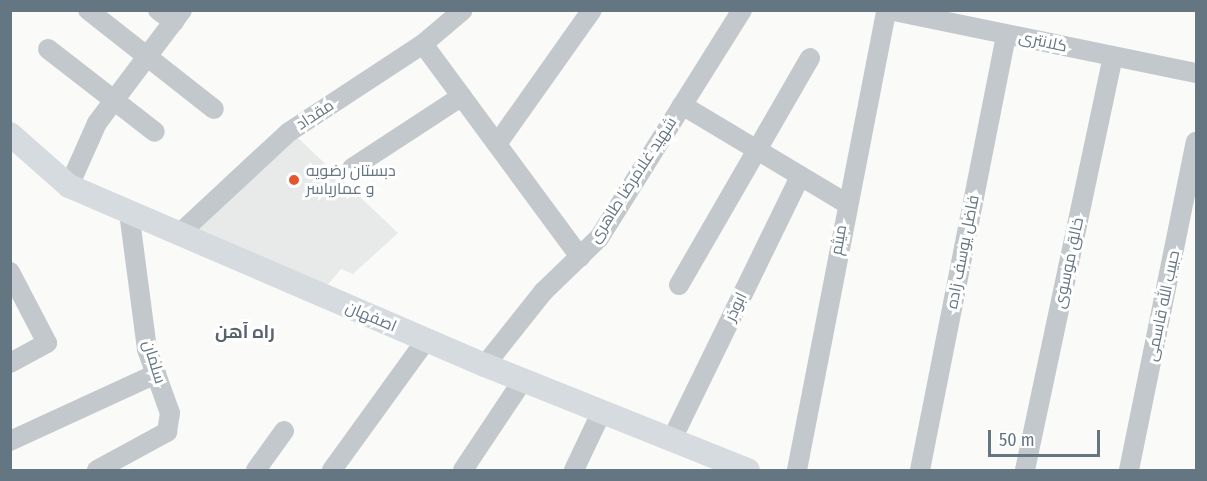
<!DOCTYPE html>
<html>
<head>
<meta charset="utf-8">
<style>
  body { margin:0 }
  #map { position:relative; width:1207px; height:481px; overflow:hidden; background:#fafaf8; font-family:"Fira Sans Condensed",Cairo,sans-serif }
  div>[style] { position:absolute }
  .built>* { inset:0; background:#e8e9e9 }
  .minor>* { height:20px; margin:-10px; padding:0 10px; transform-origin:10px; border-radius:10px; background:#c3c8cc }
  .major>* { height:24px; margin:-12px; padding:0 12px; transform-origin:12px; border-radius:12px; background:#d6dbdf }
  .dots>* { width:16px; height:16px; translate:-50% -50%; box-sizing:border-box; border:3px solid #fff; border-radius:50% }
  span { translate:-50% -50%; white-space:nowrap; text-align:center; line-height:1.15; -webkit-text-stroke:6px #fff; paint-order:stroke }
  .street-label { font-size:16px; color:#657683 }
  .poi-label { font-size:16px; color:#657683 }
  .left { translate:0 -50%; text-align:left }
  .neighbourhood-label { font-size:18px; color:#57646e; font-weight:700 }
  .frame { position:absolute; inset:0; border:12px solid #657683; pointer-events:none }
  .scale { position:absolute; left:988px; top:430px; width:112px; height:27px; box-sizing:border-box; border:3px solid #657683; border-top:0; padding-left:8px; font-size:18px; line-height:21px; white-space:nowrap; color:#657683; -webkit-text-stroke:4px #fff; paint-order:stroke }
</style>
</head>
<body>
<div id="map">
  <div class="built">
    <i style="clip-path:polygon(295px 135px,398px 233px,353px 274px,341px 269px,326px 287px,193px 226px)"></i>
  </div>
  <div class="minor">
    <i style="left:88px;top:10px;width:160px;rotate:38.2deg"></i>
    <i style="left:158px;top:10px;width:20px;rotate:37deg"></i>
    <i style="left:889px;top:10px;width:313px;rotate:11.6deg"></i>
    <i style="left:423px;top:44px;width:265px;rotate:53.6deg"></i>
    <i style="left:48px;top:49px;width:135px;rotate:37.8deg"></i>
    <i style="left:682px;top:105px;width:191px;rotate:30.9deg"></i>
    <i style="left:497px;top:144px;width:164px;rotate:-54.7deg"></i>
    <i style="left:352px;top:168px;width:131px;rotate:-33.2deg"></i>
    <i style="left:69px;top:186px;width:69px;rotate:-66deg"></i>
    <i style="left:97px;top:123px;width:141px;rotate:-53deg"></i>
    <i style="left:178px;top:235px;width:151px;rotate:-42.9deg"></i>
    <i style="left:289px;top:132px;width:160px;rotate:-33.3deg"></i>
    <i style="left:423px;top:44px;width:52px;rotate:-40.4deg"></i>
    <i style="left:10px;top:272px;width:80px;rotate:62.5deg"></i>
    <i style="left:47px;top:343px;width:42px;rotate:151.6deg"></i>
    <i style="left:679px;top:285px;width:262px;rotate:-60deg"></i>
    <i style="left:485px;top:365px;width:93px;rotate:-51.5deg"></i>
    <i style="left:543px;top:292px;width:78px;rotate:-44deg"></i>
    <i style="left:599px;top:238px;width:269px;rotate:-57.9deg"></i>
    <i style="left:672px;top:439px;width:292px;rotate:-64deg"></i>
    <i style="left:10px;top:441px;width:161px;rotate:-24.7deg"></i>
    <i style="left:97px;top:470px;width:80px;rotate:-28.5deg"></i>
    <i style="left:167px;top:432px;width:19px;rotate:-81deg"></i>
    <i style="left:170px;top:413px;width:68px;rotate:-109.8deg"></i>
    <i style="left:147px;top:349px;width:137px;rotate:-97.5deg"></i>
    <i style="left:256px;top:470px;width:48px;rotate:-54.3deg"></i>
    <i style="left:332px;top:470px;width:160px;rotate:-54.1deg"></i>
    <i style="left:463px;top:470px;width:108px;rotate:-56.3deg"></i>
    <i style="left:574px;top:470px;width:65px;rotate:-64.6deg"></i>
    <i style="left:797px;top:470px;width:469px;rotate:-79deg"></i>
    <i style="left:920px;top:470px;width:444px;rotate:-78.8deg"></i>
    <i style="left:1025px;top:470px;width:423px;rotate:-78deg"></i>
    <i style="left:1129px;top:470px;width:335px;rotate:-78.5deg"></i>
  </div>
  <div class="major">
    <i style="left:10px;top:134px;width:79px;rotate:41.4deg"></i>
    <i style="left:69px;top:186px;width:453px;rotate:23.3deg"></i>
    <i style="left:485px;top:365px;width:283px;rotate:21.8deg"></i>
  </div>
  <div class="dots">
    <i style="left:294px;top:180px;background:#e4572e"></i>
  </div>
  <div class="street-label">
    <span style="left:1043px;top:42px;rotate:12deg">کلانتری</span>
    <span style="left:315px;top:115px;rotate:-33deg">مقداد</span>
    <span style="left:633px;top:180px;rotate:-57deg">شهید غلامرضا طاهری</span>
    <span style="left:839px;top:240px;rotate:-80deg">میثم</span>
    <span style="left:963px;top:252px;rotate:-79deg">فاضل یوسف زاده</span>
    <span style="left:1069px;top:263px;rotate:-78deg">خالق موسوی</span>
    <span style="left:1163px;top:306px;rotate:-78deg">حبیب الله قاسمی</span>
    <span style="left:736px;top:307px;rotate:-64deg">ابوذر</span>
    <span style="left:371px;top:317px;rotate:23deg">اصفهان</span>
    <span style="left:154px;top:362px;rotate:73deg">سلمان</span>
  </div>
  <div class="poi-label">
    <span class="left" style="left:306px;top:180px">دبستان رضویه<br>و عماریاسر</span>
  </div>
  <div class="neighbourhood-label">
    <span style="left:245px;top:332px">راه آهن</span>
  </div>
  <div class="frame"></div>
  <div class="scale">50 m</div>
</div>
</body>
</html>
